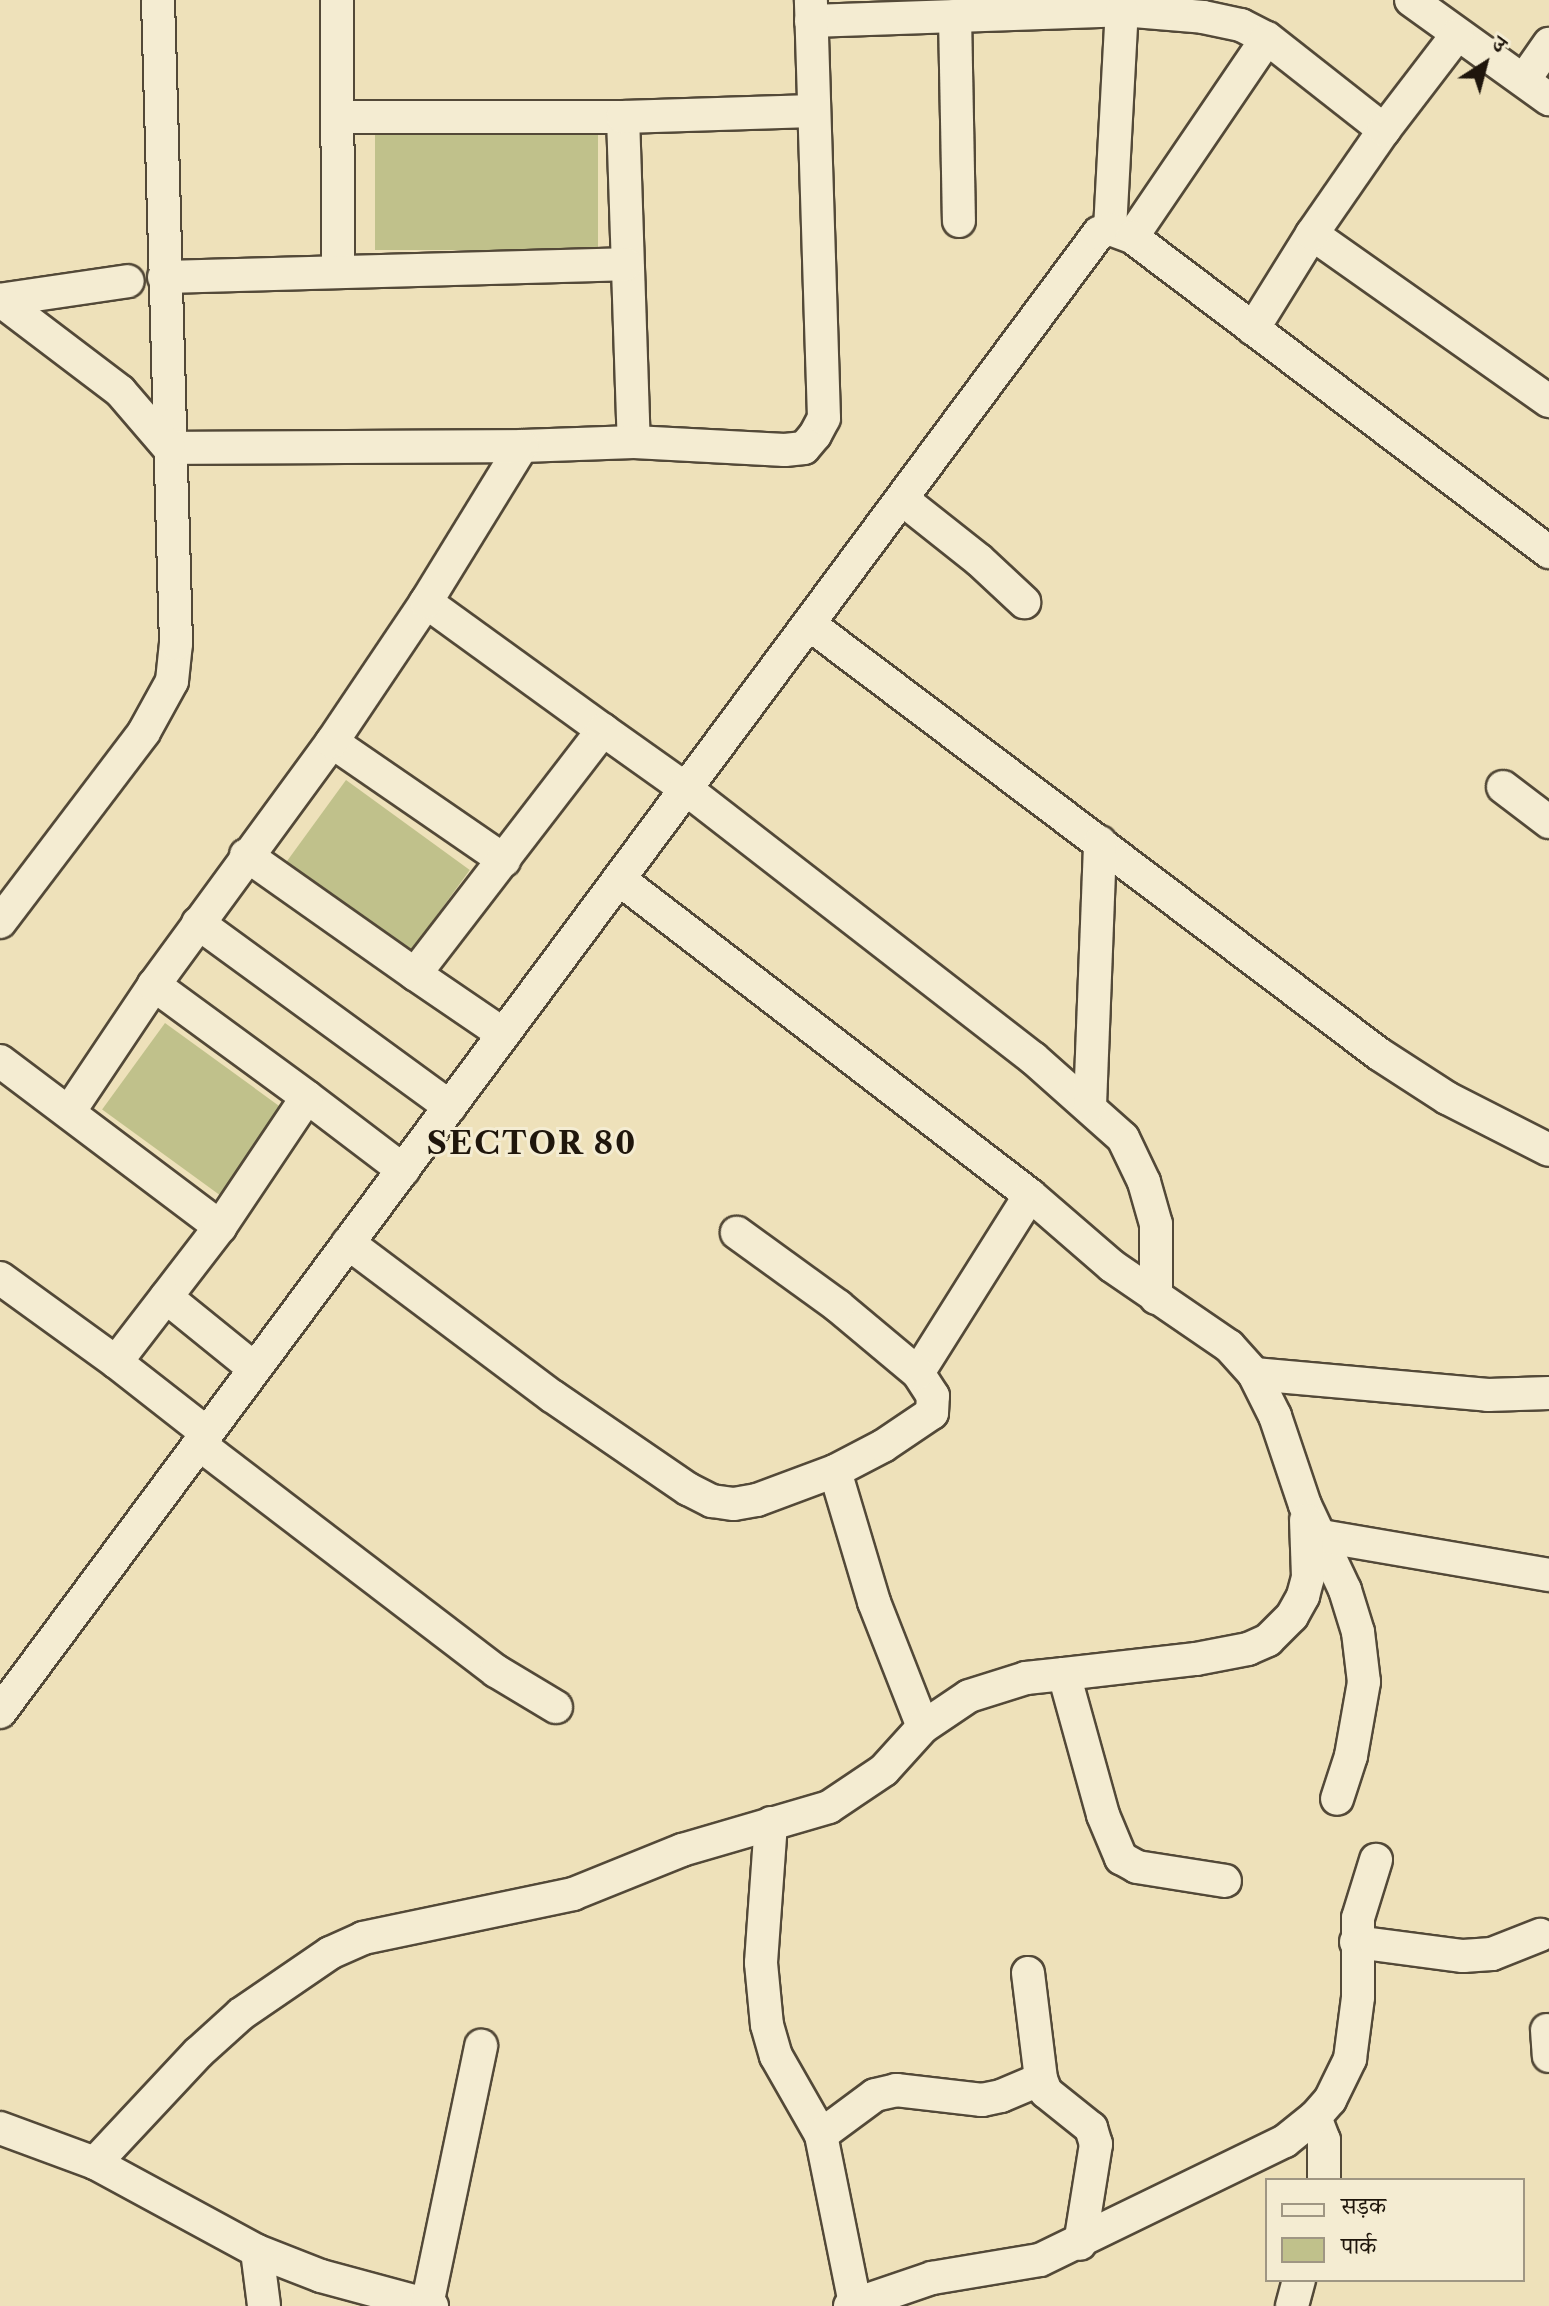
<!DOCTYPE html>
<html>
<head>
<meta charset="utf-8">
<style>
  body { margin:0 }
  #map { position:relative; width:1549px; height:2306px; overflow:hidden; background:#eee1ba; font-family:"Libre Caslon Text","Noto Serif Devanagari",serif }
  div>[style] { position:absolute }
  .green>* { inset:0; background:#c0c18b; transform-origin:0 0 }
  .roads { filter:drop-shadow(2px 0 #534938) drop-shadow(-2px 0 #534938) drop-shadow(0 2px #534938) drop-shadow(0 -2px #534938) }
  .minor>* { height:32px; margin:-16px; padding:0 16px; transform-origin:16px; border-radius:16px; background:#f4ecd2 }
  span { translate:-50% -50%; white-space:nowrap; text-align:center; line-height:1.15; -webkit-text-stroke:6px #f4ecd2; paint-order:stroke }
  .district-label { font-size:32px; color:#1f160c; font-weight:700; letter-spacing:2px }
  .legend { position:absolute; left:1265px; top:2178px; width:260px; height:104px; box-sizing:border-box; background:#f4ecd2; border:2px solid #9f9683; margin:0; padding:10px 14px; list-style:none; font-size:24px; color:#1f160c }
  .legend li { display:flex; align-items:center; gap:16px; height:40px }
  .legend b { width:40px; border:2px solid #9f9683 }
  .north { position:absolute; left:1445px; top:24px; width:80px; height:80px; -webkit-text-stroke:6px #f4ecd2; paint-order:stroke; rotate:36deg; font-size:22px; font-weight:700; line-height:32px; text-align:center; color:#1f160c }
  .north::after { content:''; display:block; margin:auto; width:28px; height:36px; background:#1f160c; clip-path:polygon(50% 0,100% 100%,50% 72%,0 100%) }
</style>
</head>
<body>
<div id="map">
  <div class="green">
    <i style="left:598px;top:129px;width:121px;height:223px;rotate:90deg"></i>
    <i style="left:346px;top:780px;width:153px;height:107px;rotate:36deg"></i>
    <i style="left:165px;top:1023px;width:153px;height:107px;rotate:36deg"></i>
  </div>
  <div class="roads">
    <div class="minor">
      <i style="left:337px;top:0;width:272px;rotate:89.8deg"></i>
      <i style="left:1411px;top:0;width:170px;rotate:35.7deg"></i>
      <i style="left:955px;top:16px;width:205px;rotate:88.9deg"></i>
      <i style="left:811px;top:21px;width:311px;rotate:-2deg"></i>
      <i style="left:1122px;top:10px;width:81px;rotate:4.9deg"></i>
      <i style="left:1203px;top:17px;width:39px;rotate:12deg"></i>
      <i style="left:1241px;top:25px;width:29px;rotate:27deg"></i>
      <i style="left:1267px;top:38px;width:149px;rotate:38.2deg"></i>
      <i style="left:1524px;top:80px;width:44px;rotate:-55.2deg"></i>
      <i style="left:338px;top:117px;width:285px"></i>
      <i style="left:623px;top:117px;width:325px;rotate:88.1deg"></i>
      <i style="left:623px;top:117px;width:190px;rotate:-1.8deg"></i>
      <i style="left:1110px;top:229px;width:219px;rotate:-86.9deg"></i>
      <i style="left:1312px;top:234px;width:290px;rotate:35.2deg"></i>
      <i style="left:1132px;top:237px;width:240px;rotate:-55.8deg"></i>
      <i style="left:164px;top:277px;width:462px;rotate:-1.6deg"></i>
      <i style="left:0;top:300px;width:129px;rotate:-8.4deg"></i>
      <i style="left:1253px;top:329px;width:112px;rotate:-58.2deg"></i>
      <i style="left:1312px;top:234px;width:126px;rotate:-55.3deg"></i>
      <i style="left:1384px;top:130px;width:120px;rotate:-52.5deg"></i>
      <i style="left:522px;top:446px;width:112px;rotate:-2deg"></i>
      <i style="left:634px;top:442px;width:151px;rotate:3deg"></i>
      <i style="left:785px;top:450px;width:19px;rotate:-6deg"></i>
      <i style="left:804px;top:448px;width:17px;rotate:-50deg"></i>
      <i style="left:815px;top:435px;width:19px;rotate:-62deg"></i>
      <i style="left:824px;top:418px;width:418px;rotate:-91.8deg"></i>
      <i style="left:902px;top:499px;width:98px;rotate:38.4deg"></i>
      <i style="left:979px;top:560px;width:62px;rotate:43deg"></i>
      <i style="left:426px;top:602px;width:218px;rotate:35.9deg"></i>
      <i style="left:809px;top:624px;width:714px;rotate:37.03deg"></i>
      <i style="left:1379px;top:1054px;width:81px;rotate:32.9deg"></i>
      <i style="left:1447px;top:1098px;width:114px;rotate:27deg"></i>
      <i style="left:332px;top:742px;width:209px;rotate:34.5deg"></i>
      <i style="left:1503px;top:787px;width:58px;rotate:37.3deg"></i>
      <i style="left:246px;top:855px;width:207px;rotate:35.2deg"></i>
      <i style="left:415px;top:974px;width:308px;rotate:-52.4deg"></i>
      <i style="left:603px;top:730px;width:102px;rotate:35.4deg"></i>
      <i style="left:686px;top:789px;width:439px;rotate:37.8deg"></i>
      <i style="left:1033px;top:1058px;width:120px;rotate:41.6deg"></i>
      <i style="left:1123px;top:1138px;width:49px;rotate:64.5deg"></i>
      <i style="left:1144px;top:1182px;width:44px;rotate:74.1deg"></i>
      <i style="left:1156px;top:1224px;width:74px;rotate:90deg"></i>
      <i style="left:619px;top:879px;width:518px;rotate:37.56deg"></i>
      <i style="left:1030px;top:1195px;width:210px;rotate:122.2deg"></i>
      <i style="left:0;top:922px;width:238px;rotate:-52.8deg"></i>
      <i style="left:144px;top:732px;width:58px;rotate:-61.2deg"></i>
      <i style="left:172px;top:681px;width:37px;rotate:-84deg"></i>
      <i style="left:176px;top:644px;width:644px;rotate:-91.6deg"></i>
      <i style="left:198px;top:923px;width:312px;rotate:36.1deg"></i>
      <i style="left:415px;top:974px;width:107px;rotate:34.3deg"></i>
      <i style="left:0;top:1061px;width:276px;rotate:37deg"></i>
      <i style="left:307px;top:1097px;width:121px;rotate:37.2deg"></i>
      <i style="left:1090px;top:1106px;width:264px;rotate:-87.8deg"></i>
      <i style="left:69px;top:1112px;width:153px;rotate:-56.2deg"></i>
      <i style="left:1030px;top:1195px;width:108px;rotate:40.9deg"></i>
      <i style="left:1112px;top:1266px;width:142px;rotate:34.4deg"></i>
      <i style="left:1229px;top:1346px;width:38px;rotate:48deg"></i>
      <i style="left:1254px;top:1374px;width:47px;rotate:63.4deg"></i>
      <i style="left:1275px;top:1416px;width:94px;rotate:71.4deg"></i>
      <i style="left:1305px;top:1505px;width:94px;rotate:64.8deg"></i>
      <i style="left:1345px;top:1590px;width:44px;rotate:72.8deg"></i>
      <i style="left:1358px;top:1632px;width:50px;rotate:83.2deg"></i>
      <i style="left:1364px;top:1682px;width:75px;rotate:100deg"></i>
      <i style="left:1351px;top:1756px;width:45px;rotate:108deg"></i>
      <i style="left:348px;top:1243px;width:255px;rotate:36.9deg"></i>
      <i style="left:552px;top:1396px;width:165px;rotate:34.4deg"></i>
      <i style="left:688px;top:1489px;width:27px;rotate:27deg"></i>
      <i style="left:712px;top:1501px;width:22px;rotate:8deg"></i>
      <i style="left:734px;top:1504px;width:23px;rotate:-10deg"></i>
      <i style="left:757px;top:1500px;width:83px;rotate:-20.4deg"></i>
      <i style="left:835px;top:1471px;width:54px;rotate:-27.5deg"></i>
      <i style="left:883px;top:1446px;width:59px;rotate:-34deg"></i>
      <i style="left:932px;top:1413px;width:17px;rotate:-87deg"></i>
      <i style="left:933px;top:1396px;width:27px;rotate:-123deg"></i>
      <i style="left:918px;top:1373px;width:104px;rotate:-140.1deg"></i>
      <i style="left:838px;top:1306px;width:125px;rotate:-144.1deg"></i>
      <i style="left:0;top:1278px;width:143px;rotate:35.9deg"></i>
      <i style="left:116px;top:1362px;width:170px;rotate:-52.4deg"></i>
      <i style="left:220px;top:1227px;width:156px;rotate:-56.2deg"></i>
      <i style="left:307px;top:1097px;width:190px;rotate:-143.8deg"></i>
      <i style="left:154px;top:985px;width:301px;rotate:-53.8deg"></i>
      <i style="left:332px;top:742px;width:169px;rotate:-56.1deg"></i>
      <i style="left:426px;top:602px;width:183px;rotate:-58.4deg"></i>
      <i style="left:522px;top:446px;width:353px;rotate:179.7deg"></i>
      <i style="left:169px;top:448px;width:75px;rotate:-130.7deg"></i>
      <i style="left:120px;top:391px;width:151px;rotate:-142.8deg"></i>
      <i style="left:166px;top:1297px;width:114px;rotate:39deg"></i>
      <i style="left:116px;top:1362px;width:115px;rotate:38deg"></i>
      <i style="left:1254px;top:1374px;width:235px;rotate:5.1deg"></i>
      <i style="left:1488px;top:1395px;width:61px;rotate:-1.9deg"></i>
      <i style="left:199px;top:1444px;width:374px;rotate:37.4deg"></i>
      <i style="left:496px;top:1671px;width:70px;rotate:31deg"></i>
      <i style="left:835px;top:1471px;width:137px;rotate:73.4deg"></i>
      <i style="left:874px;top:1602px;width:134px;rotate:68.6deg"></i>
      <i style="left:1321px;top:1536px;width:231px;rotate:9.7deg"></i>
      <i style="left:1064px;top:1674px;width:133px;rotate:-6.5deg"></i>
      <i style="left:1196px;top:1659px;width:53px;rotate:-10.9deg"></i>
      <i style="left:1248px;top:1649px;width:22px;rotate:-24deg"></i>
      <i style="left:1268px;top:1640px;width:34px;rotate:-45deg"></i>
      <i style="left:1292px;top:1616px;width:23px;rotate:-61deg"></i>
      <i style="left:1303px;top:1596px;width:20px;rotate:-75deg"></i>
      <i style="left:1308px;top:1577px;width:57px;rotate:-92deg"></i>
      <i style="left:0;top:1712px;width:1843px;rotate:-53.39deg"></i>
      <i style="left:1099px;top:233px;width:12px;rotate:-20deg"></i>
      <i style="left:1110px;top:229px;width:23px;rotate:20deg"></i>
      <i style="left:1132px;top:237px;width:523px;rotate:37.07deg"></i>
      <i style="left:771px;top:1823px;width:140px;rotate:94.1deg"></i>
      <i style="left:761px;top:1963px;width:62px;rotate:84.5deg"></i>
      <i style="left:767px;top:2025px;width:32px;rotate:74deg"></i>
      <i style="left:776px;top:2056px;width:91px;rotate:60.3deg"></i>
      <i style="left:821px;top:2135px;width:172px;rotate:78.6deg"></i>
      <i style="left:1356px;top:1942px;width:108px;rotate:7.5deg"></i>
      <i style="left:1463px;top:1956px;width:29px;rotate:-4deg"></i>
      <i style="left:1492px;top:1954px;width:52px;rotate:-21.6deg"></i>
      <i style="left:1028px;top:1973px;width:107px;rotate:83deg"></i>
      <i style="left:1041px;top:2079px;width:14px;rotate:69deg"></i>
      <i style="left:1046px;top:2092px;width:58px;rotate:38.7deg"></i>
      <i style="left:1091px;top:2128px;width:17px;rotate:73deg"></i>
      <i style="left:1096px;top:2144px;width:101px;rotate:99.1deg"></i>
      <i style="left:1547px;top:2030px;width:26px;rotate:86deg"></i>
      <i style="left:1315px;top:2117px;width:25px;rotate:69deg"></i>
      <i style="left:1324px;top:2140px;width:40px;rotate:90deg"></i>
      <i style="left:0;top:2128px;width:101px;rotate:20.2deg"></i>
      <i style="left:95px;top:2163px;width:184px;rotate:28.5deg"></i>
      <i style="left:257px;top:2251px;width:69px;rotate:21.3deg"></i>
      <i style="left:321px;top:2276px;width:115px;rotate:15.1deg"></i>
      <i style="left:821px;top:2135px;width:67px;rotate:-36.5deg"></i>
      <i style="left:875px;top:2095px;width:22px;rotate:-13deg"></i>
      <i style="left:896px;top:2090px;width:87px;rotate:6.6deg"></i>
      <i style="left:982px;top:2100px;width:19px;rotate:-12deg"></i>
      <i style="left:1001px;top:2096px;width:43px;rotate:-23deg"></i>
      <i style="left:95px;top:2163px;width:151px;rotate:-46.9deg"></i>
      <i style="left:198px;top:2053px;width:58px;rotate:-42.2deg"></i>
      <i style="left:241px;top:2014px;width:108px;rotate:-34.4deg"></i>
      <i style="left:330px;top:1953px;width:36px;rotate:-24deg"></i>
      <i style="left:363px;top:1938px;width:215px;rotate:-11.8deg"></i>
      <i style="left:573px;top:1894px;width:118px;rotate:-22deg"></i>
      <i style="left:682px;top:1850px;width:153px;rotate:-16.3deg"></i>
      <i style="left:829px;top:1807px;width:66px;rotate:-33.9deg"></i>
      <i style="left:884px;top:1770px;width:58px;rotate:-47.8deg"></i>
      <i style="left:923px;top:1727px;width:55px;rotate:-34deg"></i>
      <i style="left:969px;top:1696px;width:60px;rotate:-17.5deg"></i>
      <i style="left:1026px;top:1678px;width:38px;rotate:-6deg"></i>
      <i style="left:1064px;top:1674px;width:146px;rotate:74.5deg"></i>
      <i style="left:1103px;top:1815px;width:47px;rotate:67.3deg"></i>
      <i style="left:1121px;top:1858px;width:18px;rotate:29deg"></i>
      <i style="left:1137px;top:1867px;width:89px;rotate:9deg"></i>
      <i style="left:257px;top:2251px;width:55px;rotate:82.7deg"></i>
      <i style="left:427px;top:2305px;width:265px;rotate:-78.2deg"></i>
      <i style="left:850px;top:2306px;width:87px;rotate:-18.9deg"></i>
      <i style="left:932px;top:2278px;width:109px;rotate:-9.5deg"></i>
      <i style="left:1040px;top:2260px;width:272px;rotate:-25.9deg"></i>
      <i style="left:1285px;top:2141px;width:38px;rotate:-39deg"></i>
      <i style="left:1315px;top:2117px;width:23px;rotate:-49deg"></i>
      <i style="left:1330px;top:2100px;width:46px;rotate:-64deg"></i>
      <i style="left:1350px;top:2059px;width:63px;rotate:-82.6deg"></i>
      <i style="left:1358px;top:1997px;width:79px;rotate:-90deg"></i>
      <i style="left:1358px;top:1918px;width:61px;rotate:-72.8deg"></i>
      <i style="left:1292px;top:2306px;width:27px;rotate:-75deg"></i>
    </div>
  </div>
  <div class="district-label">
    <span style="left:532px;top:1143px">SECTOR 80</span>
  </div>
  <ul class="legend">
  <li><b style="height:10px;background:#f4ecd2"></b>सड़क</li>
  <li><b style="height:22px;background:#c0c18b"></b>पार्क</li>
  </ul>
  <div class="north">उ</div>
</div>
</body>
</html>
